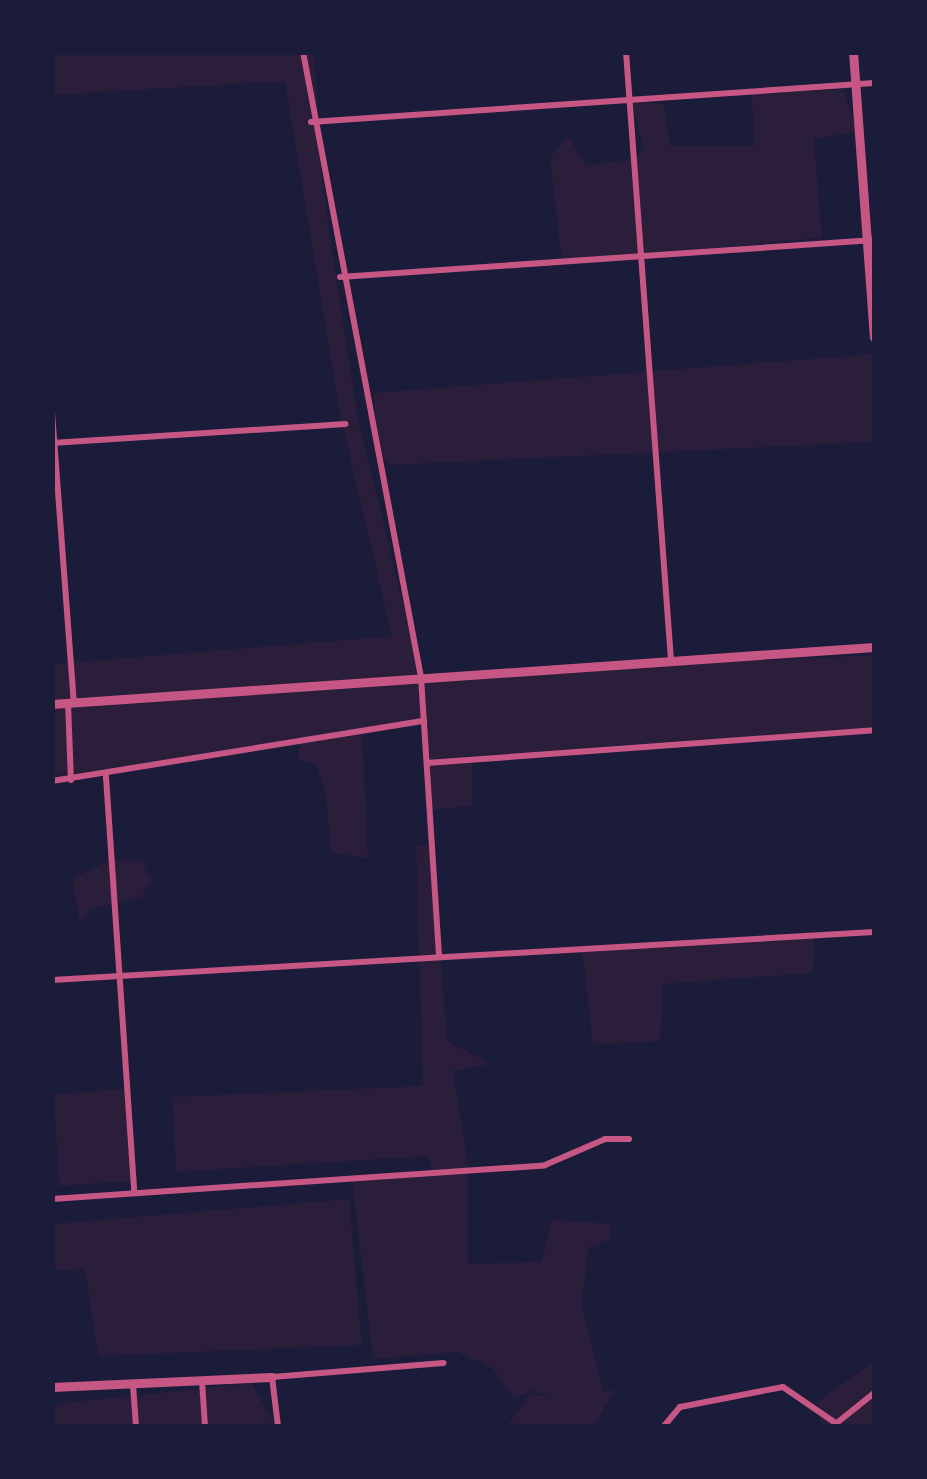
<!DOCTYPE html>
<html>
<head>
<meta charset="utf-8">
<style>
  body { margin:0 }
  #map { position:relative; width:927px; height:1479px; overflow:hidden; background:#1b1b3a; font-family:"Playfair Display",serif }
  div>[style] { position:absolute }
  .green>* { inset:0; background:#2a1e3b; transform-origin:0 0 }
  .minor>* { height:6px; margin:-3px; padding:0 3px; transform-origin:3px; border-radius:3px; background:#c65784 }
  .tertiary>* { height:9px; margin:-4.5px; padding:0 4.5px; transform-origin:4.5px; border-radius:4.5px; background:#c65784 }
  span { translate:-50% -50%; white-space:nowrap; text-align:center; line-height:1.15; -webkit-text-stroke:8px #1b1b3a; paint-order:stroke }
  .frame { position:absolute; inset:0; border:55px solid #1b1b3a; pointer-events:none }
</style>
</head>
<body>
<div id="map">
  <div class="green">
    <i style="clip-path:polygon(53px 53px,314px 53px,323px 189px,358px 421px,421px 676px,874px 655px,874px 727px,473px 760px,472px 805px,430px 811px,424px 721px,362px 731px,368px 858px,331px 853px,326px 795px,316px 764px,299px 759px,298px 742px,53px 776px,53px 664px,392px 636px,340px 414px,285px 81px,53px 95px)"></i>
    <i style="clip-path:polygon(843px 90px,858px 131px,814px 139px,822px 238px,562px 262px,550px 158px,568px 136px,586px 165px,636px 159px,644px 147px,631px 100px,664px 104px,670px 146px,755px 145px,751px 91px)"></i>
    <i style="clip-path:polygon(874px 354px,874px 442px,389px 465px,381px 457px,373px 393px)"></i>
    <i style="clip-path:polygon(416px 846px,432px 846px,447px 1041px,491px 1064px,453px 1071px,468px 1165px,468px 1264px,542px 1262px,551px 1220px,611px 1224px,610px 1239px,588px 1248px,582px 1304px,604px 1392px,615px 1390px,594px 1426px,507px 1426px,531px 1394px,551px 1397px,533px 1390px,514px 1398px,493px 1369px,458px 1352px,373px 1359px,352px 1178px,433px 1172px,428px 1156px,176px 1172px,172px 1097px,423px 1086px)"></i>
    <i style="clip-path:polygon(111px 860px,141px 861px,152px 881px,141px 897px,90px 909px,80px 923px,72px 879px)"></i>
    <i style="clip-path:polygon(814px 935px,813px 973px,663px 984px,660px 1041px,593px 1045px,582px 947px)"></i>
    <i style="left:127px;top:1089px;width:92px;height:74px;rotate:86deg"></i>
    <i style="clip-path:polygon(349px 1199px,362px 1345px,98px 1356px,85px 1269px,53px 1270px,53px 1224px)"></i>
    <i style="clip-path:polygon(874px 1362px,874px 1426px,821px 1426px,818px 1401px)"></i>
    <i style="clip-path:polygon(252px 1383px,275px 1426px,53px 1426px,52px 1407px,65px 1403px)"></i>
  </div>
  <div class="minor">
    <i style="left:303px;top:52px;width:636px;rotate:79.31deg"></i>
    <i style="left:421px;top:677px;width:278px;rotate:86.3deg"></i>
    <i style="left:626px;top:52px;width:610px;rotate:85.77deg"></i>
    <i style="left:311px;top:122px;width:564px;rotate:-3.96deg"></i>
    <i style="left:340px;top:277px;width:535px;rotate:-3.96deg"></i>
    <i style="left:52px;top:412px;width:292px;rotate:85.7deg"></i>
    <i style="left:52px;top:443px;width:294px;rotate:-3.7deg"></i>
    <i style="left:68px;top:703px;width:77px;rotate:87.8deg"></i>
    <i style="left:427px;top:763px;width:448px;rotate:-4.2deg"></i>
    <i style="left:106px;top:777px;width:417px;rotate:86.1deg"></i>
    <i style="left:52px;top:781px;width:377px;rotate:-9.2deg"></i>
    <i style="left:52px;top:980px;width:823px;rotate:-3.34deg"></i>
    <i style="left:52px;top:1199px;width:494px;rotate:-3.9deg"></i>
    <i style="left:545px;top:1165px;width:65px;rotate:-23.4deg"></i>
    <i style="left:605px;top:1139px;width:24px"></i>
    <i style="left:202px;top:1381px;width:45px;rotate:86.2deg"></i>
    <i style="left:133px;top:1385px;width:41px;rotate:85.8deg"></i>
    <i style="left:278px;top:1426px;width:49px;rotate:-97deg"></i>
    <i style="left:272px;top:1377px;width:172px;rotate:-4.7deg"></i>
    <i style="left:664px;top:1426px;width:25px;rotate:-50deg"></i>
    <i style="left:680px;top:1407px;width:105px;rotate:-11deg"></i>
    <i style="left:783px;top:1387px;width:65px;rotate:34.4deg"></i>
    <i style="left:833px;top:1426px;width:53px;rotate:-38.8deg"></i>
  </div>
  <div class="tertiary">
    <i style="left:853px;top:52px;width:286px;rotate:85.8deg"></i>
    <i style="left:52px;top:704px;width:824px;rotate:-3.97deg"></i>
    <i style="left:52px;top:1387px;width:220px;rotate:-2.6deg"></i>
  </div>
  <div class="frame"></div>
</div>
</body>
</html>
